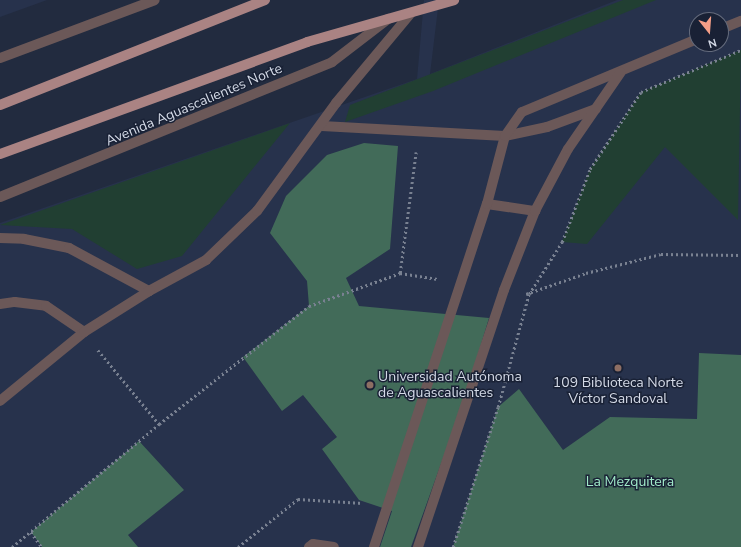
<!DOCTYPE html>
<html>
<head>
<meta charset="utf-8">
<style>
  body { margin:0 }
  #map { position:relative; width:741px; height:547px; overflow:hidden; background:#222b3f; font-family:"Nunito Sans",sans-serif }
  div>[style] { position:absolute }
  .built>* { inset:0; background:#27324c }
  .green>* { inset:0; background:#213f32 }
  .forest>* { inset:0; background:#426b59 }
  .path>* { height:2.5px; margin-top:-1.25px; transform-origin:0; background:repeating-linear-gradient(90deg,#798191 0 2px,transparent 0 5px) }
  .service>* { height:10px; margin:-5px; padding:0 5px; transform-origin:5px; border-radius:5px; background:#6b5858 }
  .tertiary>* { height:10px; margin:-5px; padding:0 5px; transform-origin:5px; border-radius:5px; background:#6b5858 }
  .primary>* { height:10px; margin:-5px; padding:0 5px; transform-origin:5px; border-radius:5px; background:#aa8383 }
  .dots>* { width:11px; height:11px; translate:-50% -50%; box-sizing:border-box; border:2px solid #192135; border-radius:50% }
  span { translate:-50% -50%; white-space:nowrap; text-align:center; line-height:1.15; -webkit-text-stroke:3px #192135; paint-order:stroke }
  .street-label { font-size:14px; color:#d4dae7 }
  .poi-label { font-size:14px; color:#d4dae7 }
  .left { translate:0 -50%; text-align:left }
  .park-label { font-size:14px; color:#a0e9c8 }
  .north { position:absolute; left:689px; top:12px; width:40px; height:40px; box-sizing:border-box; background:#192135; border:1px solid #646b7c; border-radius:50%; rotate:163deg; font-size:11px; font-weight:700; line-height:16px; text-align:center; color:#d4dae7 }
  .north::after { content:''; display:block; margin:auto; width:14px; height:18px; background:#f49e87; clip-path:polygon(50% 0,100% 100%,50% 72%,0 100%) }
</style>
</head>
<body>
<div id="map">
  <div class="built">
    <i style="clip-path:polygon(0 0,47px 0,0 17px)"></i>
    <i style="clip-path:polygon(evenodd,424px 0,439px 0,430px 74px,617px 0,741px 0,741px 547px,0 547px,0 223px,417px 79px,424px 0,697px 20px,721px 20px,721px 44px,697px 44px,697px 20px)"></i>
  </div>
  <div class="green">
    <i style="clip-path:polygon(623px 0,656px 0,433px 91px,345px 122px,350px 105px)"></i>
    <i style="clip-path:polygon(741px 50px,738px 220px,665px 147px,587px 244px,562px 242px,590px 169px,641px 92px)"></i>
    <i style="clip-path:polygon(290px 123px,182px 256px,137px 269px,72px 229px,0 225px)"></i>
  </div>
  <div class="forest">
    <i style="clip-path:polygon(364px 143px,398px 146px,390px 249px,346px 278px,359px 306px,489px 318px,464px 400px,411px 547px,380px 547px,392px 511px,359px 500px,322px 449px,337px 437px,303px 395px,282px 411px,243px 357px,309px 306px,307px 281px,270px 233px,286px 196px,327px 155px)"></i>
    <i style="clip-path:polygon(699px 353px,741px 355px,741px 547px,453px 547px,498px 407px,519px 389px,563px 450px,610px 417px,697px 419px)"></i>
    <i style="clip-path:polygon(139px 441px,184px 490px,128px 535px,138px 547px,42px 547px,31px 532px)"></i>
  </div>
  <div class="path">
    <i style="left:400px;top:273px;width:122px;rotate:-82.5deg"></i>
    <i style="left:526px;top:294px;width:64px;rotate:-19.3deg"></i>
    <i style="left:586px;top:273px;width:77px;rotate:-14.2deg"></i>
    <i style="left:661px;top:254px;width:80px;rotate:0.7deg"></i>
    <i style="left:98px;top:350px;width:96px;rotate:50.5deg"></i>
    <i style="left:31px;top:532px;width:19px;rotate:54deg"></i>
    <i style="left:12px;top:547px;width:192px;rotate:-39.9deg"></i>
    <i style="left:159px;top:424px;width:191px;rotate:-38.2deg"></i>
    <i style="left:309px;top:306px;width:97px;rotate:-19.9deg"></i>
    <i style="left:400px;top:273px;width:38px;rotate:9deg"></i>
    <i style="left:238px;top:547px;width:77px;rotate:-38.7deg"></i>
    <i style="left:298px;top:499px;width:65px;rotate:3.5deg"></i>
    <i style="left:453px;top:547px;width:147px;rotate:-72.2deg"></i>
    <i style="left:498px;top:407px;width:117px;rotate:-74.7deg"></i>
    <i style="left:529px;top:294px;width:62px;rotate:-57.6deg"></i>
    <i style="left:562px;top:242px;width:78px;rotate:-69deg"></i>
    <i style="left:590px;top:169px;width:92px;rotate:-56.5deg"></i>
    <i style="left:641px;top:92px;width:108px;rotate:-22.8deg"></i>
  </div>
  <div class="service">
    <i style="left:721px;top:29px;width:22px;rotate:-22deg"></i>
    <i style="left:322px;top:126px;width:183px;rotate:3.1deg"></i>
    <i style="left:505px;top:136px;width:43px;rotate:-12.1deg"></i>
    <i style="left:547px;top:127px;width:52px;rotate:-20.2deg"></i>
    <i style="left:487px;top:204px;width:49px;rotate:8.3deg"></i>
    <i style="left:0;top:238px;width:24px;rotate:2deg"></i>
    <i style="left:24px;top:239px;width:46px;rotate:11.3deg"></i>
    <i style="left:69px;top:248px;width:91px;rotate:28.3deg"></i>
    <i style="left:149px;top:291px;width:65px;rotate:-28.5deg"></i>
    <i style="left:206px;top:260px;width:71px;rotate:-43.9deg"></i>
    <i style="left:257px;top:211px;width:134px;rotate:-53.8deg"></i>
    <i style="left:336px;top:103px;width:117px;rotate:-50.2deg"></i>
    <i style="left:0;top:304px;width:15px;rotate:-8deg"></i>
    <i style="left:15px;top:302px;width:31px;rotate:7deg"></i>
    <i style="left:46px;top:306px;width:46px;rotate:34.4deg"></i>
    <i style="left:0;top:401px;width:109px;rotate:-39.4deg"></i>
    <i style="left:84px;top:332px;width:77px;rotate:-32.2deg"></i>
    <i style="left:309px;top:547px;width:5px;rotate:-37deg"></i>
    <i style="left:313px;top:544px;width:21px;rotate:8deg"></i>
    <i style="left:374px;top:547px;width:361px;rotate:-71.8deg"></i>
    <i style="left:487px;top:204px;width:70px;rotate:-75.2deg"></i>
    <i style="left:505px;top:136px;width:29px;rotate:-55deg"></i>
    <i style="left:522px;top:112px;width:190px;rotate:-22.6deg"></i>
    <i style="left:418px;top:547px;width:271px;rotate:-71.5deg"></i>
    <i style="left:504px;top:290px;width:85px;rotate:-68.6deg"></i>
    <i style="left:535px;top:211px;width:70px;rotate:-62deg"></i>
    <i style="left:568px;top:149px;width:93px;rotate:-55.5deg"></i>
  </div>
  <div class="tertiary">
    <i style="left:0;top:58px;width:165px;rotate:-20.5deg"></i>
    <i style="left:0;top:197px;width:358px;rotate:-22.1deg"></i>
    <i style="left:332px;top:62px;width:71px;rotate:-37.5deg"></i>
  </div>
  <div class="primary">
    <i style="left:0;top:105px;width:285px;rotate:-21.6deg"></i>
    <i style="left:0;top:154px;width:327px;rotate:-20deg"></i>
    <i style="left:307px;top:42px;width:153px;rotate:-15.9deg"></i>
  </div>
  <div class="dots">
    <i style="left:618px;top:368px;background:#8d6e63"></i>
    <i style="left:370px;top:385px;background:#8d6e63"></i>
  </div>
  <div class="street-label">
    <span style="left:194px;top:105px;rotate:-23deg">Avenida Aguascalientes Norte</span>
  </div>
  <div class="poi-label">
    <span class="left" style="left:378px;top:385px">Universidad Autónoma<br>de Aguascalientes</span>
    <span style="left:618px;top:391px">109 Biblioteca Norte<br>Víctor Sandoval</span>
  </div>
  <div class="park-label">
    <span style="left:630px;top:482px">La Mezquitera</span>
  </div>
  <div class="north">N</div>
</div>
</body>
</html>
